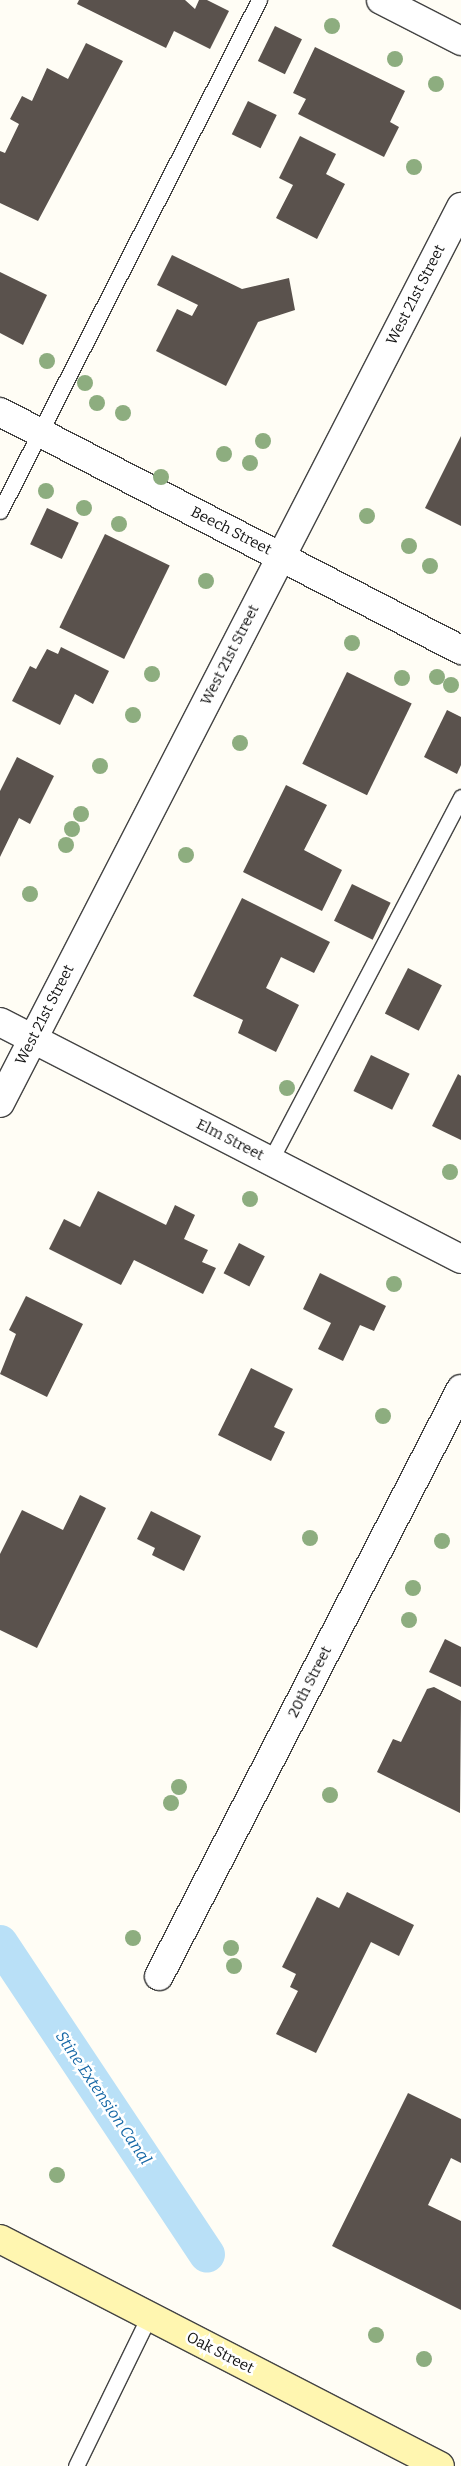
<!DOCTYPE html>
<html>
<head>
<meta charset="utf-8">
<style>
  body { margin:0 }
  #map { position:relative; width:461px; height:2466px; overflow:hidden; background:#fffdf5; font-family:Bitter,serif }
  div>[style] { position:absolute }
  .canal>* { height:36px; margin:-18px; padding:0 18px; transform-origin:18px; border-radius:18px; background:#b9e0f7 }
  .building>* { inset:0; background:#5a524d; transform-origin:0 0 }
  .roads { filter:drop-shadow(1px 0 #444) drop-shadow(-1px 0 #444) drop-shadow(0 1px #444) drop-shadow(0 -1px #444) }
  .service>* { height:15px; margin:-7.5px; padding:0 7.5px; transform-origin:7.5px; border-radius:7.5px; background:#fff }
  .minor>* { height:28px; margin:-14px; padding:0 14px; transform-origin:14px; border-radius:14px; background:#fff }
  .tertiary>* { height:28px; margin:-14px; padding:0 14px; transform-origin:14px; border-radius:14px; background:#fff }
  .secondary>* { height:28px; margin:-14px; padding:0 14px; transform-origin:14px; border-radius:14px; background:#fff6b0 }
  .trees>* { width:16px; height:16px; margin:-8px; border-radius:50%; background:#8dad7f }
  span { translate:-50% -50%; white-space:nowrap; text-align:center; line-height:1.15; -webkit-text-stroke:5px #fff; paint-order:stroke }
  .street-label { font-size:15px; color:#111 }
  .water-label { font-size:16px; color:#1768a6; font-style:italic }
</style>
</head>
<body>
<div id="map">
  <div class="canal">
    <i style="left:0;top:1943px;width:374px;rotate:56.4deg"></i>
  </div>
  <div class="building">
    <i style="clip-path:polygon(79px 0,185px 0,195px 9px,199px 0,207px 0,229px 11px,210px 49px,174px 31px,166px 48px,77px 4px)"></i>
    <i style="left:275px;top:26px;width:30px;height:39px;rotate:26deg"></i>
    <i style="clip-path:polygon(86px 43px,123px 61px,38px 221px,0 203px,0 151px,5px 153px,19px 124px,10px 119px,22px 96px,32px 101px,47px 68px,68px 79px)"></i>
    <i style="clip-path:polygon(315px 47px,405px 91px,390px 122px,399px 127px,384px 157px,298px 114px,306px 99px,293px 93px)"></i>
    <i style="left:248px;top:101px;width:32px;height:37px;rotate:26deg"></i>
    <i style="clip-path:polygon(300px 136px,336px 154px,326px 174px,345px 184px,317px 239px,276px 218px,293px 185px,279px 178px)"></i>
    <i style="clip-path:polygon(172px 255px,242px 289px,289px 278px,295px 310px,258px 322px,226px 386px,156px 351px,177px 309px,192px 316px,198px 305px,157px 285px)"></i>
    <i style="clip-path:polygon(0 272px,47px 295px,23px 345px,0 333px)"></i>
    <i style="clip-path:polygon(461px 436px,461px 526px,425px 508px)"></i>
    <i style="left:47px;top:508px;width:35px;height:40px;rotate:25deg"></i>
    <i style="left:105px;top:534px;width:72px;height:104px;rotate:26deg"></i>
    <i style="clip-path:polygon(61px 647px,109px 671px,93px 704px,75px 694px,60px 725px,12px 701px,30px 666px,36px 669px,47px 649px,58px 654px)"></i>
    <i style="left:347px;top:672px;width:72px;height:102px;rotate:26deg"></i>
    <i style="clip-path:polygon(447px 710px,461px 717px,461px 765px,457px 774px,424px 757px)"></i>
    <i style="clip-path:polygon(17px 757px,54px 776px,30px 824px,19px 818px,0 857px,0 791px)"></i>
    <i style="clip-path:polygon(286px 785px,327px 805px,304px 850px,342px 870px,322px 911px,243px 872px)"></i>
    <i style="left:352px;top:884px;width:43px;height:41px;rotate:26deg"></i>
    <i style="clip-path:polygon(242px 898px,330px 942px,314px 973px,281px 957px,266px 988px,299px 1005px,276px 1052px,238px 1033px,243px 1020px,193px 996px)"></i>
    <i style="left:408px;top:968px;width:38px;height:51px;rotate:27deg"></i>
    <i style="left:371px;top:1055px;width:43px;height:40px;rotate:26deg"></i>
    <i style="clip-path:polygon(458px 1074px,461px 1076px,461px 1140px,432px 1126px)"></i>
    <i style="clip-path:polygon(98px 1191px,166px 1225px,175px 1205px,195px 1215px,184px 1239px,208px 1250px,202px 1262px,216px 1268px,203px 1294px,134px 1260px,121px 1285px,49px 1249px,64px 1219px,80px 1227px)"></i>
    <i style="left:239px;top:1243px;width:29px;height:34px;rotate:27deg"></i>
    <i style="clip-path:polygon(320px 1273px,386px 1306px,374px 1331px,360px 1325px,343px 1361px,318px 1349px,331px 1323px,303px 1309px)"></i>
    <i style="clip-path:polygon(26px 1296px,83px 1324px,47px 1397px,0 1374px,16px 1334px,9px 1330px)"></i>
    <i style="clip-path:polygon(251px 1368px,293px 1389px,274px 1427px,285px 1432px,271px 1461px,218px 1435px)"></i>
    <i style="clip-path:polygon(80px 1495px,106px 1508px,37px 1648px,0 1630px,0 1554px,22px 1510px,63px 1530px)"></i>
    <i style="clip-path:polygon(151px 1511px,201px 1536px,184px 1571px,152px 1555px,155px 1548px,137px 1539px)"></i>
    <i style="clip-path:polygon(445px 1639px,461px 1647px,461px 1687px,429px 1672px)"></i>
    <i style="clip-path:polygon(434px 1687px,461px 1701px,460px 1813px,377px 1772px,393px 1739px,401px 1742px,427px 1689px)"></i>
    <i style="clip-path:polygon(347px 1892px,414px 1925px,399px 1956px,371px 1942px,316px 2053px,276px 2034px,298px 1991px,290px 1987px,296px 1974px,282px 1967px,317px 1897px,339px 1908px)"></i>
    <i style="clip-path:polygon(408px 2093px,461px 2119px,461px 2163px,451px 2158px,428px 2205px,461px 2221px,461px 2310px,332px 2246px)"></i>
  </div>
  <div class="roads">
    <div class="service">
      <i style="left:0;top:511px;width:573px;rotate:-63.12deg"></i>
      <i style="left:270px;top:1161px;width:411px;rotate:-62.3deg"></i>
      <i style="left:76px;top:2466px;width:167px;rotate:-64deg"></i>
    </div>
    <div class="minor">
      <i style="left:381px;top:0;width:90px;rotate:27.1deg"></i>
      <i style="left:0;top:412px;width:519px;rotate:27.31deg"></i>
      <i style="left:0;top:1022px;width:518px;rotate:27.21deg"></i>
      <i style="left:159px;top:1976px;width:660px;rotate:-62.78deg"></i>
    </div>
    <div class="tertiary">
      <i style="left:0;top:1103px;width:1008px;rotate:-62.77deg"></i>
    </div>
    <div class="secondary">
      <i style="left:0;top:2239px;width:495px;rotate:27.3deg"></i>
    </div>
  </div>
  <div class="trees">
    <i style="left:332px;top:26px"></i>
    <i style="left:395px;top:59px"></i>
    <i style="left:436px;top:84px"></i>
    <i style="left:414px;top:167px"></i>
    <i style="left:47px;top:361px"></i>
    <i style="left:85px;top:383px"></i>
    <i style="left:97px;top:403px"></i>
    <i style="left:123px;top:413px"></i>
    <i style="left:263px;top:441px"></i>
    <i style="left:224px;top:454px"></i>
    <i style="left:250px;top:463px"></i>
    <i style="left:161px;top:477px"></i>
    <i style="left:46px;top:491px"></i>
    <i style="left:84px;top:508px"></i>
    <i style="left:367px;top:516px"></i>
    <i style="left:119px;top:524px"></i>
    <i style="left:409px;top:546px"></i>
    <i style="left:430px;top:566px"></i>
    <i style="left:206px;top:581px"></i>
    <i style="left:352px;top:643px"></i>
    <i style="left:152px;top:674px"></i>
    <i style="left:437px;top:677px"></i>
    <i style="left:402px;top:678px"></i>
    <i style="left:451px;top:685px"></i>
    <i style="left:133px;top:715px"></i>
    <i style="left:240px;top:743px"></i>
    <i style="left:100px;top:766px"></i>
    <i style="left:81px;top:814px"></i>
    <i style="left:72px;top:829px"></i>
    <i style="left:66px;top:845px"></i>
    <i style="left:186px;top:855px"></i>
    <i style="left:30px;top:894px"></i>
    <i style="left:287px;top:1088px"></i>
    <i style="left:450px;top:1172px"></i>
    <i style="left:250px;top:1199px"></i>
    <i style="left:394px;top:1284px"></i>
    <i style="left:383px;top:1416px"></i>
    <i style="left:310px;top:1538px"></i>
    <i style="left:442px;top:1541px"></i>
    <i style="left:413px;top:1588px"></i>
    <i style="left:409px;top:1620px"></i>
    <i style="left:179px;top:1787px"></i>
    <i style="left:330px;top:1795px"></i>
    <i style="left:171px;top:1803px"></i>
    <i style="left:133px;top:1938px"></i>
    <i style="left:231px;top:1948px"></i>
    <i style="left:234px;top:1966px"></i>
    <i style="left:57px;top:2175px"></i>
    <i style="left:376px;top:2335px"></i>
    <i style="left:424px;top:2359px"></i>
  </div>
  <div class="street-label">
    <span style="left:416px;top:295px;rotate:-63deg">West 21st Street</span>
    <span style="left:231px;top:531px;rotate:27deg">Beech Street</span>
    <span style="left:230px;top:655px;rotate:-63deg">West 21st Street</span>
    <span style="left:45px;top:1015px;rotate:-63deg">West 21st Street</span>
    <span style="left:230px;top:1140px;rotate:27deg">Elm Street</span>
    <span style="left:310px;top:1682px;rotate:-63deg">20th Street</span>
    <span style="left:220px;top:2353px;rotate:27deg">Oak Street</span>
  </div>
  <div class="water-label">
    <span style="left:103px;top:2098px;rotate:56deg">Stine Extension Canal</span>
  </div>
</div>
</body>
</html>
